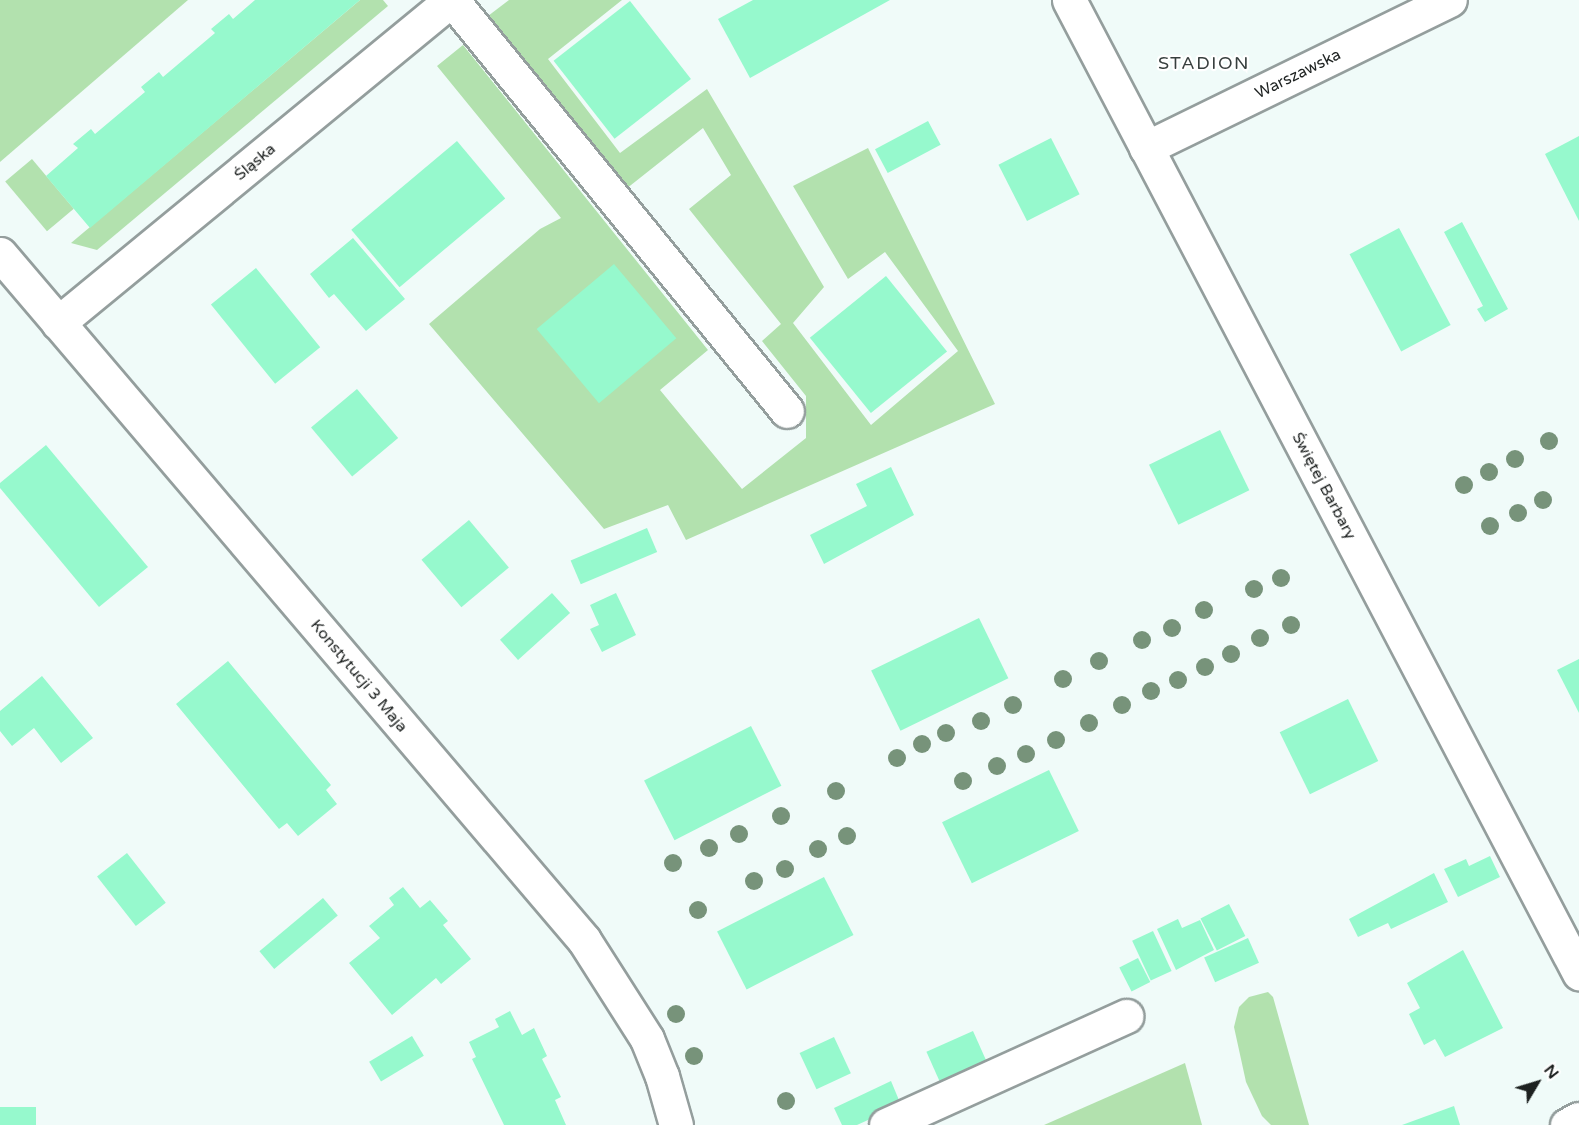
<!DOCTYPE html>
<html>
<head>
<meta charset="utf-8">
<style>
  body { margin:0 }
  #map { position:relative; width:1579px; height:1125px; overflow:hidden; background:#f0fbf9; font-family:"Varela Round",sans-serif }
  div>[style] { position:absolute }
  .green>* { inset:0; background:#b2e1ae; transform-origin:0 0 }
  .building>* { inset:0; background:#96f9cd; transform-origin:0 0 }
  .roads { filter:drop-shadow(2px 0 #949e9d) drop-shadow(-2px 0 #949e9d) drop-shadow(0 2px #949e9d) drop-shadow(0 -2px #949e9d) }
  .minor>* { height:33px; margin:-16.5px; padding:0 16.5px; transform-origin:16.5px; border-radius:16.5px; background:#fff }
  .trees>* { width:18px; height:18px; margin:-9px; border-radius:50%; background:#77937a }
  span { translate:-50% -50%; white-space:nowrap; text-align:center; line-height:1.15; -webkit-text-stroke:4.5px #fff; paint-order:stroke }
  .street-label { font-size:16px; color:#1d2120 }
  .neighbourhood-label { font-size:18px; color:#373f3e; letter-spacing:1.5px }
  .north { position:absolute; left:1507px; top:1053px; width:60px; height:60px; -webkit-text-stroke:4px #fff; paint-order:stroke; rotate:52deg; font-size:16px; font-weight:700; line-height:24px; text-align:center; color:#1d2120 }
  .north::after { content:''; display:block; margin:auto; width:21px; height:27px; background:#1d2120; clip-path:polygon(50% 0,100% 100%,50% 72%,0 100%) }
</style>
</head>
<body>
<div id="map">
  <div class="green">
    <i style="clip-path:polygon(0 0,188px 0,0 162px)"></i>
    <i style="clip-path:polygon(360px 0,383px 0,388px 6px,97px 250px,71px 243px)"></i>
    <i style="clip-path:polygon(509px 0,622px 0,548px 59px,620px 153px,707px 89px,824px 287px,793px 323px,871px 425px,958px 351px,885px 252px,848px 279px,793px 186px,868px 148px,995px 404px,686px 540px,668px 505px,604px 529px,429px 324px,540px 229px,561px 218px,437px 66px,463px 45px,708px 350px,660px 390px,742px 489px,806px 438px,806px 396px,762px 341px,781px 324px,689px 209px,731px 175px,703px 128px,626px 189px,488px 16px)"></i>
    <i style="left:32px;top:159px;width:65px;height:35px;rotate:50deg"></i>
    <i style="clip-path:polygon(1268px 992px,1273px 997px,1309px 1125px,1271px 1125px,1262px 1116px,1246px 1082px,1234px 1027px,1239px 1007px,1249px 997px)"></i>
    <i style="clip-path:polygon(1185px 1063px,1202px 1125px,1044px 1125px)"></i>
  </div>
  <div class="building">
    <i style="clip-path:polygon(255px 0,360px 0,90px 228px,46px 176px,78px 148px,73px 144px,91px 129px,95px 134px,145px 92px,141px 87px,159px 72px,163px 77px,215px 33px,211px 29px,229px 14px,233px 19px)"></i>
    <i style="clip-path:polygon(753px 0,890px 0,750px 78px,718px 19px)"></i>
    <i style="left:630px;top:1px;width:99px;height:97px;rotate:52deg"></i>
    <i style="left:928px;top:121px;width:27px;height:60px;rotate:62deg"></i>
    <i style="clip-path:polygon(1579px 136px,1579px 221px,1545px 154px)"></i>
    <i style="left:1051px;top:138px;width:63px;height:59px;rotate:63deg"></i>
    <i style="left:457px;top:141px;width:75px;height:138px;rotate:50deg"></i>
    <i style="clip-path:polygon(1462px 222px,1508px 309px,1485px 322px,1477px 309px,1483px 306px,1444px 232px)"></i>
    <i style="left:1399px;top:228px;width:110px;height:56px;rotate:62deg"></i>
    <i style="clip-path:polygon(353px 238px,405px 299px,366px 331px,334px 294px,329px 298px,310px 274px)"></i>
    <i style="left:614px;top:264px;width:97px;height:101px;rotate:50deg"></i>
    <i style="left:256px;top:268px;width:102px;height:58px;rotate:51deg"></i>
    <i style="left:886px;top:276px;width:97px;height:98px;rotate:51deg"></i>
    <i style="left:357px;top:389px;width:64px;height:60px;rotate:50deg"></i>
    <i style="left:1220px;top:430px;width:67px;height:79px;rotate:64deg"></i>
    <i style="clip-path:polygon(46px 445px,148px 567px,99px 607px,0 488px,0 483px)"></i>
    <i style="clip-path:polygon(891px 467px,914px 515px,824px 564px,810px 535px,867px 506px,856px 484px)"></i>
    <i style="left:469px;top:520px;width:62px;height:62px;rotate:50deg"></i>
    <i style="left:647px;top:528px;width:26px;height:83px;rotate:67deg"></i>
    <i style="left:552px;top:593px;width:27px;height:70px;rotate:48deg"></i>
    <i style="clip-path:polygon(616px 593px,636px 635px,602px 652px,590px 629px,599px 625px,590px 605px)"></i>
    <i style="left:979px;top:618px;width:67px;height:120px;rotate:64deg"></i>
    <i style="clip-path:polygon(1579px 659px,1579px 713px,1557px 670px)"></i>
    <i style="clip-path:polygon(228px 661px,331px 785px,326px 790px,337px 804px,298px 836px,287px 823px,279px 829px,176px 704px)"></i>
    <i style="clip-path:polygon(42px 676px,93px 738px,61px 763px,34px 728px,12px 746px,0 731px,0 711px)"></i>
    <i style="left:1348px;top:699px;width:69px;height:76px;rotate:64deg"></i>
    <i style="left:751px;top:726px;width:67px;height:120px;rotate:63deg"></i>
    <i style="left:1049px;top:770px;width:68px;height:119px;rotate:64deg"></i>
    <i style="left:127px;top:853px;width:63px;height:38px;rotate:52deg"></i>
    <i style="clip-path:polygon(1490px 856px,1500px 877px,1458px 897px,1444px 869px,1466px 859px,1469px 866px)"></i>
    <i style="clip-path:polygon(1434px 873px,1448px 902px,1391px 929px,1388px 923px,1358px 937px,1349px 919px)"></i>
    <i style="left:824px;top:877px;width:65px;height:120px;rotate:63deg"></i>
    <i style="clip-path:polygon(403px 887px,420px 908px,430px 900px,448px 921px,443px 925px,471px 959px,441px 984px,436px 978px,392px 1015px,349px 963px,380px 938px,369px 926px,394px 905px,389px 898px)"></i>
    <i style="left:323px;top:898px;width:23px;height:83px;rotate:50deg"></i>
    <i style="left:1229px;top:904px;width:36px;height:32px;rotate:63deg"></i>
    <i style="clip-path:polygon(1178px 919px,1182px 928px,1200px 920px,1214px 950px,1176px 970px,1157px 929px)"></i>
    <i style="left:1153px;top:931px;width:44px;height:23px;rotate:65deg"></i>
    <i style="left:1248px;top:938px;width:27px;height:48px;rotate:66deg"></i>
    <i style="clip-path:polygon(1463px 950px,1503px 1028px,1445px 1057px,1435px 1039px,1424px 1045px,1409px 1014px,1420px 1008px,1407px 983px)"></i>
    <i style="left:1138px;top:958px;width:27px;height:21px;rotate:63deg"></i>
    <i style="clip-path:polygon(510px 1011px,522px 1035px,534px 1028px,547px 1056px,542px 1059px,561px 1097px,555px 1100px,566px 1125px,504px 1125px,472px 1059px,476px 1057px,469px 1042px,499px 1027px,495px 1019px)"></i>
    <i style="left:973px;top:1031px;width:34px;height:51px;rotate:66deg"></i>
    <i style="left:412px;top:1036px;width:23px;height:50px;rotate:59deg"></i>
    <i style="left:834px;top:1037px;width:40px;height:38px;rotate:65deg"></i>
    <i style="clip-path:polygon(891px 1081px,901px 1105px,857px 1125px,842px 1125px,834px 1108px)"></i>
    <i style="clip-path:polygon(1454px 1106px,1460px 1125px,1402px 1125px)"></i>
    <i style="left:36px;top:1107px;width:18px;height:36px;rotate:90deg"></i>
  </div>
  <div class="roads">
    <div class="minor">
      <i style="left:452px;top:0;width:530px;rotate:50.82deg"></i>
      <i style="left:1069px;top:0;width:1099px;rotate:62.34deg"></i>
      <i style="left:1146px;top:148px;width:338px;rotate:-26deg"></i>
      <i style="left:0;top:254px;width:901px;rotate:49.59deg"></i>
      <i style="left:584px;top:940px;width:117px;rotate:57.5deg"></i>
      <i style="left:647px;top:1039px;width:40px;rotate:68deg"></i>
      <i style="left:662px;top:1076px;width:51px;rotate:74.1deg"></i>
      <i style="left:58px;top:323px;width:509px;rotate:-39.42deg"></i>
      <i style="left:886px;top:1125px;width:264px;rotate:-24.4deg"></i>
      <i style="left:1567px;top:1125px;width:13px;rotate:-27deg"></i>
    </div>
  </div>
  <div class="trees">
    <i style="left:1549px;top:441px"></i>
    <i style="left:1515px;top:459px"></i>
    <i style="left:1489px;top:472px"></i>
    <i style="left:1464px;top:485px"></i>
    <i style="left:1543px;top:500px"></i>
    <i style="left:1518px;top:513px"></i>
    <i style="left:1490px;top:526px"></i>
    <i style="left:1281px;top:578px"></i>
    <i style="left:1254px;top:589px"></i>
    <i style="left:1204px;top:610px"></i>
    <i style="left:1291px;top:625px"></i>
    <i style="left:1172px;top:628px"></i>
    <i style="left:1260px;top:638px"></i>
    <i style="left:1142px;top:640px"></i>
    <i style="left:1231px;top:654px"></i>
    <i style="left:1099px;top:661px"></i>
    <i style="left:1205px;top:667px"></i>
    <i style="left:1063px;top:679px"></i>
    <i style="left:1178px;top:680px"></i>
    <i style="left:1151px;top:691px"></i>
    <i style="left:1013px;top:705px"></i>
    <i style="left:1122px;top:705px"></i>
    <i style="left:981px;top:721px"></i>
    <i style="left:1089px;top:723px"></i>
    <i style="left:946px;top:733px"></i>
    <i style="left:1056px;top:740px"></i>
    <i style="left:922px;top:744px"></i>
    <i style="left:1026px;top:754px"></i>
    <i style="left:897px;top:758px"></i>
    <i style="left:997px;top:766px"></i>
    <i style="left:963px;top:781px"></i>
    <i style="left:836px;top:791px"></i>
    <i style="left:781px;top:816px"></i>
    <i style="left:739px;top:834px"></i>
    <i style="left:847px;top:836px"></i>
    <i style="left:709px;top:848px"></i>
    <i style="left:818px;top:849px"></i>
    <i style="left:673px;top:863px"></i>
    <i style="left:785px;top:869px"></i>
    <i style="left:754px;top:881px"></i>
    <i style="left:698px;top:910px"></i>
    <i style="left:676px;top:1014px"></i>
    <i style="left:694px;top:1056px"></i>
    <i style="left:786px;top:1101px"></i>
  </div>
  <div class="street-label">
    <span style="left:1298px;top:74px;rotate:-26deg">Warszawska</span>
    <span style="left:255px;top:162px;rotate:-40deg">Śląska</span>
    <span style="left:1324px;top:486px;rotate:62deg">Świętej Barbary</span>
    <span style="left:359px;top:676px;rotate:50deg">Konstytucji 3 Maja</span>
  </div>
  <div class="neighbourhood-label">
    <span style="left:1204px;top:63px">STADION</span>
  </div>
  <div class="north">N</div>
</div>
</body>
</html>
